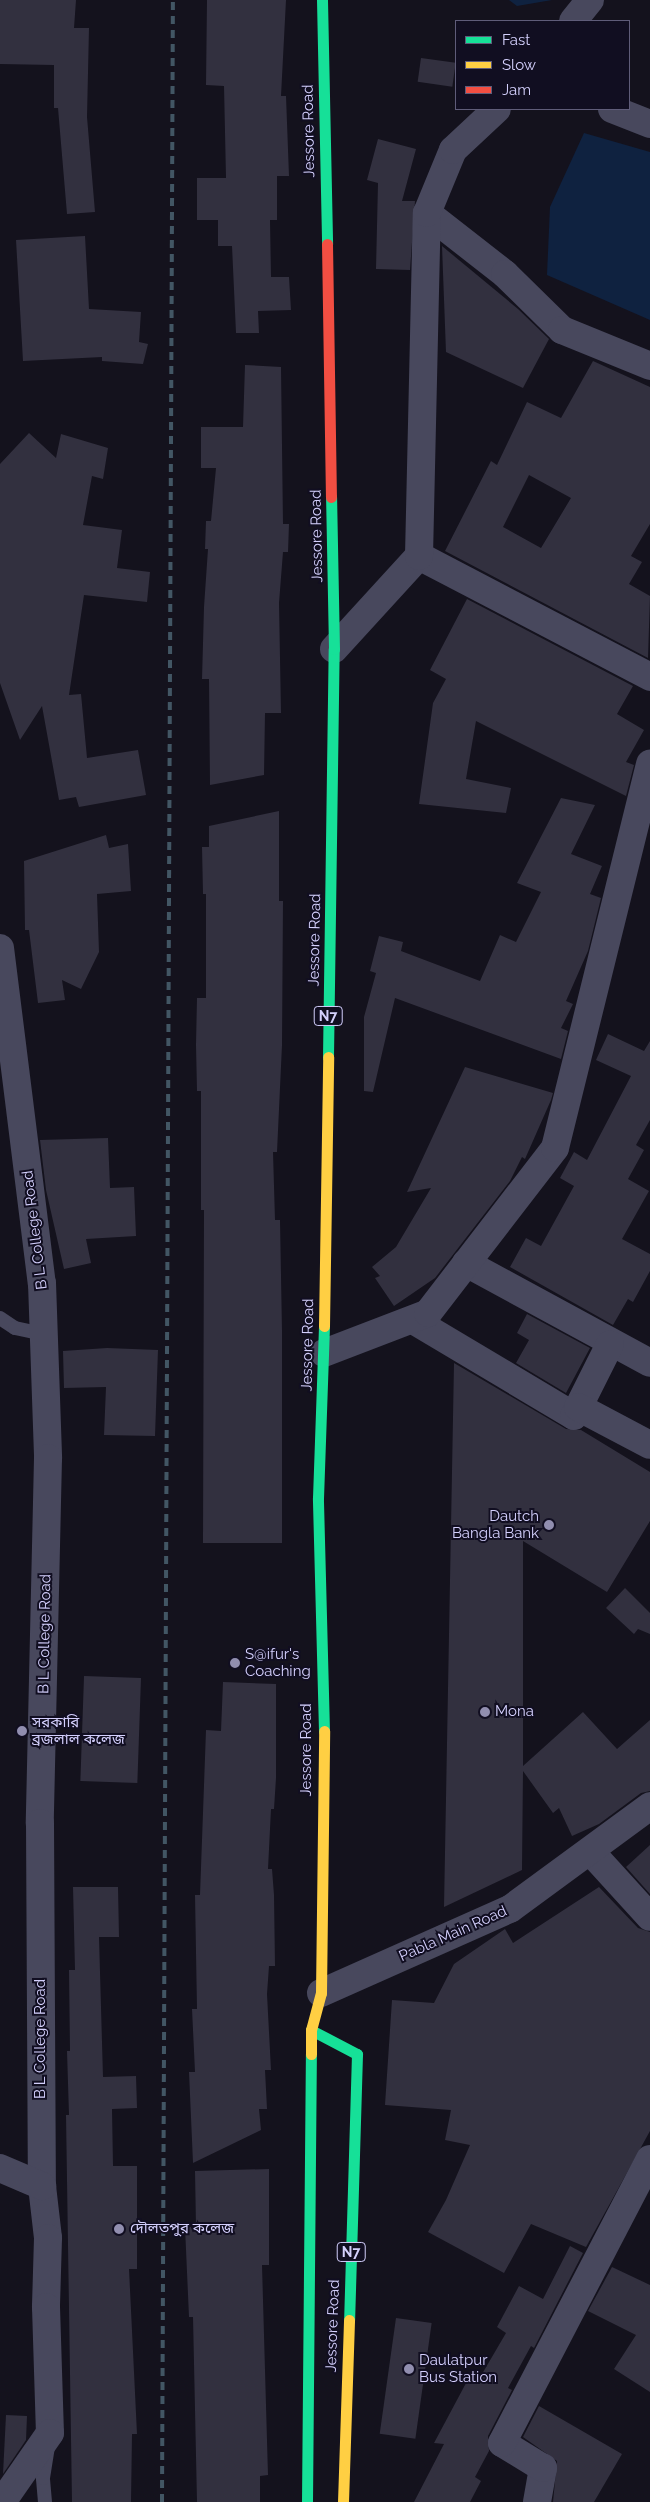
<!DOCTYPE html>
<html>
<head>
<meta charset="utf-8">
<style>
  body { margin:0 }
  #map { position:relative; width:650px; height:2502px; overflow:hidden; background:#14121d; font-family:Raleway,"Noto Sans Bengali",sans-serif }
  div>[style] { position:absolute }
  .water>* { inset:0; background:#0f2240 }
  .building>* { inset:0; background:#32303f; transform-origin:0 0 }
  .lane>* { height:14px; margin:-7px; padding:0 7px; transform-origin:7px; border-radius:7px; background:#48485d }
  .street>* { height:28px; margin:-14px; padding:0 14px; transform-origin:14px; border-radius:14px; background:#48485d }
  .fast>* { height:11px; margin:-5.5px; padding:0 5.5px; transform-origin:5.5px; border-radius:5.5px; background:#16e098 }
  .slow>* { height:11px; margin:-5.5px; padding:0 5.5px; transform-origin:5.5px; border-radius:5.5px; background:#ffcf43 }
  .jam>* { height:11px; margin:-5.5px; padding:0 5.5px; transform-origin:5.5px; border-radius:5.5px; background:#f24e42 }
  .rail>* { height:4px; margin-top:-2px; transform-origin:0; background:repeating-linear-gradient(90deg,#425664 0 8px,transparent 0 14px) }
  .dots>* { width:14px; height:14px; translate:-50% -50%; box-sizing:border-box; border:2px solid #110e21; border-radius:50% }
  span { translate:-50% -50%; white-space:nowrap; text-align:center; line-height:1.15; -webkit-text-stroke:4px #110e21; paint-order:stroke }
  .shield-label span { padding:1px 4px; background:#110e21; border:1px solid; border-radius:4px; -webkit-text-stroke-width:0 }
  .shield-label { font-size:14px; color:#d4d0fd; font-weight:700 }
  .street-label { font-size:15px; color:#d4d0fd }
  .poi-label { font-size:15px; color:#d4d0fd }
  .right { translate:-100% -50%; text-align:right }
  .left { translate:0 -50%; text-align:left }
  .legend { position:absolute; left:455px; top:20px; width:175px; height:90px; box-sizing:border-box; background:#110e21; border:1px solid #5f5c79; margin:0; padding:6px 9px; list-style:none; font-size:15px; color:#d4d0fd }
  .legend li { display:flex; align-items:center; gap:10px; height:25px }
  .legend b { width:25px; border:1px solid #5f5c79 }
</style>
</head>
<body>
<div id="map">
  <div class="water">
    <i style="clip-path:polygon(509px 0,552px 0,517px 6px)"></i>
    <i style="clip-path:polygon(584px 133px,650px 152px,650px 320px,547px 275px,550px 207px)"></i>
  </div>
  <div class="building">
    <i style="clip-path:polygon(0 0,76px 0,74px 28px,89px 28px,87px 117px,95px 212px,67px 214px,58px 108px,54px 108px,54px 65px,0 64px)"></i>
    <i style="clip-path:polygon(207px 0,286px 0,281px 96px,286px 96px,289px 176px,277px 176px,277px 220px,270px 220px,271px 277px,289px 277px,291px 310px,258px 311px,259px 333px,236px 333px,232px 246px,218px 246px,218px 220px,197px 220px,197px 178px,226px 178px,224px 86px,206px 85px)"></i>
    <i style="left:421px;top:58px;width:35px;height:24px;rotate:8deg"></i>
    <i style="clip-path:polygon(378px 139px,416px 149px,402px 201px,415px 201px,410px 270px,376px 269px,378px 183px,367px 180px)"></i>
    <i style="clip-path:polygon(85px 236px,89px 309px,141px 312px,139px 342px,148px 344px,143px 364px,102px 361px,102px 357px,23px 361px,16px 240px)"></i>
    <i style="clip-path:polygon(442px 246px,518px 309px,549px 339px,523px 388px,446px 352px)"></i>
    <i style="clip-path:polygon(evenodd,593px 361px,650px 387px,650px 524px,631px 556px,642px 562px,629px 584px,650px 596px,648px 658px,445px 551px,491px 461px,497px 465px,527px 402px,561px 418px,593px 361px,529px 475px,571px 498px,541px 548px,503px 527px,529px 475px)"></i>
    <i style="clip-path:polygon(245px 365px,281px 367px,283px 524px,289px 524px,288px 552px,283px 552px,279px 603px,281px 713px,265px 713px,264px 775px,210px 785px,209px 679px,202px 679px,204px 607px,208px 549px,205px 549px,206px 521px,211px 521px,216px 468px,201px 468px,201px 427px,243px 427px)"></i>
    <i style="clip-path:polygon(29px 433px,56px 458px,61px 434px,108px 448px,103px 479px,92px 476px,83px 525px,122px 530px,117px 568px,150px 572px,147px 602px,84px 595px,69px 695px,81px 694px,87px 758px,138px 750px,146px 795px,79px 807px,76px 797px,59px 800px,42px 706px,20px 740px,0 683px,0 464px)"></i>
    <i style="clip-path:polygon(467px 599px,633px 686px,617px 714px,644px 730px,626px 762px,634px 765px,626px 796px,476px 721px,466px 779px,511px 788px,506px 813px,419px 804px,433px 703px,446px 679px,430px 670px)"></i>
    <i style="clip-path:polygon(561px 798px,595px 805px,571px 854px,602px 866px,590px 894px,601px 898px,588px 951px,566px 1001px,573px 1004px,561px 1028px,568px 1031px,561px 1059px,395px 998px,373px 1092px,364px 1091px,364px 1017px,376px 973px,370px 971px,379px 936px,403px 942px,401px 951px,480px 981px,500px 935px,516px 942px,541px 892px,517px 883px)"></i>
    <i style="clip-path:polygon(279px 811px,279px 901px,283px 901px,282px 1045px,277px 1152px,273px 1152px,275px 1220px,280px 1220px,282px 1331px,282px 1543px,203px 1543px,204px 1210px,201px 1210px,201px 1091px,197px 1091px,196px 1045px,197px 998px,206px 998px,206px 894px,203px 894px,202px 847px,209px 847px,209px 826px)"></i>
    <i style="clip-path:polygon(106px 835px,109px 848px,128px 844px,131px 891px,97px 894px,99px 952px,81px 989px,62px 980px,65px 1000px,38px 1003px,29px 930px,25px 930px,24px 861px)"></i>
    <i style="clip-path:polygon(608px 1034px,644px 1051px,650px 1041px,650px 1120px,636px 1145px,644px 1150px,628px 1179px,649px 1191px,622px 1239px,650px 1254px,650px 1271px,633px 1302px,628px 1299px,613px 1325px,510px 1267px,526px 1238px,541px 1246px,574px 1186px,560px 1178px,574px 1152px,587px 1160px,631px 1076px,596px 1060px)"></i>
    <i style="clip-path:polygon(465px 1067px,553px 1093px,551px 1100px,525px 1159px,522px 1157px,510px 1181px,435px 1278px,394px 1306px,375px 1278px,380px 1276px,372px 1267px,396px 1247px,431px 1188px,407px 1192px)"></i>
    <i style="clip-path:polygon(108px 1138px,110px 1188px,134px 1187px,136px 1236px,86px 1239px,91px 1263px,64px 1269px,46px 1190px,40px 1140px)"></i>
    <i style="clip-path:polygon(527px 1314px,590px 1348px,566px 1393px,516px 1363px,529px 1340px,517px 1333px)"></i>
    <i style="clip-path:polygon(107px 1348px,158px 1350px,155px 1436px,104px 1435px,106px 1387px,64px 1388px,63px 1351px)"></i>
    <i style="clip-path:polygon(454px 1363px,566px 1429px,581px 1430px,650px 1472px,650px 1521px,607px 1592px,523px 1541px,523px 1766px,583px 1712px,617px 1749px,650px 1720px,650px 1791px,641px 1793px,599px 1824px,572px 1836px,559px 1808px,553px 1813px,523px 1771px,522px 1870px,444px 1907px)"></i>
    <i style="clip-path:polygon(625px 1588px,650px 1613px,650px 1634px,638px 1629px,634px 1634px,606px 1608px)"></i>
    <i style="left:141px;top:1678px;width:105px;height:57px;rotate:92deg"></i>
    <i style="clip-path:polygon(223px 1682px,276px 1684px,276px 1778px,274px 1809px,271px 1809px,268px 1869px,272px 1869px,274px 1895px,275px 1966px,269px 1966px,267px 1994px,271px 2070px,265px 2070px,267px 2109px,259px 2109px,261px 2130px,193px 2163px,189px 2072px,195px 2072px,192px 2009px,197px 2009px,195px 1895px,200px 1895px,206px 1730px,221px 1731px)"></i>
    <i style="clip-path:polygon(650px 1845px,650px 1894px,626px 1867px)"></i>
    <i style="clip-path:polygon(73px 1887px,118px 1887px,119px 1937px,99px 1937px,103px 2077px,136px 2076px,137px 2108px,112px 2109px,113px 2166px,137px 2166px,137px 2269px,129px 2269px,137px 2434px,132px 2434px,131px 2502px,72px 2502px,66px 2115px,69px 2115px,67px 2051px,70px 2051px,69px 1970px,75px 1970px)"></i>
    <i style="clip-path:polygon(599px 1887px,638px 1928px,650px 1932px,650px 2131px,586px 2247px,531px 2224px,504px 2273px,428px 2232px,446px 2200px,470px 2145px,445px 2140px,451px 2110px,385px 2105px,392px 2000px,434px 2003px,454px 1964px,505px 1929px,513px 1943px)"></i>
    <i style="clip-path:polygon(269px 2169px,269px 2265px,262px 2265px,268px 2475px,260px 2476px,260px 2502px,197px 2502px,193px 2317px,189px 2317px,185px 2227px,196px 2227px,195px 2171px)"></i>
    <i style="clip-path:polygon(570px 2246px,583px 2253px,534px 2348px,531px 2346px,508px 2388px,512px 2390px,488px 2436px,489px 2451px,475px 2477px,481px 2481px,470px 2502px,414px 2502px,444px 2444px,434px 2443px,473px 2370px,482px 2374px,506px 2333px,497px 2327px,519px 2286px,543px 2299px)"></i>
    <i style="clip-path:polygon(612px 2267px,650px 2285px,650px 2392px,614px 2369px,636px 2335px,588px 2311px)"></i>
    <i style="left:396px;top:2318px;width:36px;height:117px;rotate:8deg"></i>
    <i style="clip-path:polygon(539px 2406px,622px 2454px,594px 2502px,553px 2502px,557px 2461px,523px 2437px)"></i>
    <i style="clip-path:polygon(6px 2415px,27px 2416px,26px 2440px,3px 2474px)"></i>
  </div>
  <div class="lane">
    <i style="left:0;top:1318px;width:18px;rotate:34deg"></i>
    <i style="left:15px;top:1328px;width:30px;rotate:12deg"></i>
    <i style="left:45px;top:2502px;width:24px;rotate:-95deg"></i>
    <i style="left:43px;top:2478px;width:32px;rotate:-81deg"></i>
  </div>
  <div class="street">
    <i style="left:573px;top:21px;width:27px;rotate:-51deg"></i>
    <i style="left:612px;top:109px;width:41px;rotate:21.5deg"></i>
    <i style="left:427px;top:213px;width:99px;rotate:38deg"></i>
    <i style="left:505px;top:274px;width:80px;rotate:44.5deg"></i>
    <i style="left:562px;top:330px;width:95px;rotate:22.2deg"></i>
    <i style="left:419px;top:556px;width:261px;rotate:27.6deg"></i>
    <i style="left:334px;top:649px;width:126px;rotate:-47.6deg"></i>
    <i style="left:419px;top:556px;width:343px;rotate:-88.7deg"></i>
    <i style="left:427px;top:213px;width:68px;rotate:-67.6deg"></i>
    <i style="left:453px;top:150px;width:60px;rotate:-43deg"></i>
    <i style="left:0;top:948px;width:338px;rotate:82.9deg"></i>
    <i style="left:42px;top:1283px;width:175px;rotate:88deg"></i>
    <i style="left:48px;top:1458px;width:365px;rotate:91.3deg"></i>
    <i style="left:40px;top:1823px;width:363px;rotate:89.7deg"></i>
    <i style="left:42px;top:2186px;width:52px;rotate:83.4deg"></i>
    <i style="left:48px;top:2238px;width:69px;rotate:91.7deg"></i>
    <i style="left:46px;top:2307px;width:126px;rotate:88.2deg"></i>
    <i style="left:50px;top:2433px;width:84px;rotate:124.8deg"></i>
    <i style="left:466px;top:1263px;width:209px;rotate:28.5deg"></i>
    <i style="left:413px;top:1320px;width:187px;rotate:30.8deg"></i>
    <i style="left:574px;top:1416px;width:80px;rotate:-63.4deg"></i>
    <i style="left:324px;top:1353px;width:111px;rotate:-21deg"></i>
    <i style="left:428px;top:1313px;width:208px;rotate:-52.4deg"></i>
    <i style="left:555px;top:1148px;width:396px;rotate:-76.1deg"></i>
    <i style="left:578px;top:1407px;width:81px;rotate:27.8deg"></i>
    <i style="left:590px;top:1851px;width:89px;rotate:47.7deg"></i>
    <i style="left:321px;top:1993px;width:207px;rotate:-24deg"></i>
    <i style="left:510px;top:1909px;width:174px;rotate:-36.3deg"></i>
    <i style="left:0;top:2168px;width:46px;rotate:23.2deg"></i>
    <i style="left:537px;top:2502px;width:35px;rotate:-80deg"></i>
    <i style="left:543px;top:2468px;width:48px;rotate:-148.6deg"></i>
    <i style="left:502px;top:2443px;width:320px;rotate:-62.5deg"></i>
  </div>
  <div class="fast">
    <i style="left:322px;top:0;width:244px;rotate:88.8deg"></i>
    <i style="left:328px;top:1057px;width:408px;rotate:-89.2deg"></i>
    <i style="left:334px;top:649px;width:152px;rotate:-91.1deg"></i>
    <i style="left:324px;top:1731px;width:233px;rotate:-91.5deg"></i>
    <i style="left:318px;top:1498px;width:172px;rotate:-88deg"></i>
    <i style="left:311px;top:2030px;width:52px;rotate:27.6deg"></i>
    <i style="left:357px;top:2054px;width:266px;rotate:91.7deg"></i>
    <i style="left:307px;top:2502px;width:448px;rotate:-89.5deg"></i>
  </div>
  <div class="slow">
    <i style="left:324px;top:1326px;width:269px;rotate:-89.1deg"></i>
    <i style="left:311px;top:2054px;width:24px;rotate:-90deg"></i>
    <i style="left:311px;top:2030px;width:38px;rotate:-75deg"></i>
    <i style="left:321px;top:1993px;width:262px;rotate:-89.3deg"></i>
    <i style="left:343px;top:2502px;width:182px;rotate:-88.1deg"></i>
  </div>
  <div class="jam">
    <i style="left:327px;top:244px;width:253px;rotate:89.1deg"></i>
  </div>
  <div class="rail">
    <i style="left:162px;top:2502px;width:2502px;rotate:-89.75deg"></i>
  </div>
  <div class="dots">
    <i style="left:549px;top:1525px;background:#918eaf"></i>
    <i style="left:235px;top:1663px;background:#918eaf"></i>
    <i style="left:485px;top:1712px;background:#918eaf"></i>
    <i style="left:22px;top:1731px;background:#918eaf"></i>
    <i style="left:119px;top:2229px;background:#918eaf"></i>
    <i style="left:409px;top:2369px;background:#918eaf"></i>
  </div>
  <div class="shield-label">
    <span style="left:328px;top:1016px">N7</span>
    <span style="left:351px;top:2252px">N7</span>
  </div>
  <div class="street-label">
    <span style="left:309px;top:131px;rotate:-91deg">Jessore Road</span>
    <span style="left:317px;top:536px;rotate:-91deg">Jessore Road</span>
    <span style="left:315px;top:940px;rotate:-89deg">Jessore Road</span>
    <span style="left:35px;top:1230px;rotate:-97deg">B L College Road</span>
    <span style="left:308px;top:1345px;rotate:-89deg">Jessore Road</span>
    <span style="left:45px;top:1634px;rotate:-89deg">B L College Road</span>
    <span style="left:307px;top:1750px;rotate:-90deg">Jessore Road</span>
    <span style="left:453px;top:1934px;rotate:-24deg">Pabla Main Road</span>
    <span style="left:41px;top:2039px;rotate:-90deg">B L College Road</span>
    <span style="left:333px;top:2326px;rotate:-88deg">Jessore Road</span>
  </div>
  <div class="poi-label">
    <span class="right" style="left:539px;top:1525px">Dautch<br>Bangla Bank</span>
    <span class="left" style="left:245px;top:1663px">S@ifur's<br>Coaching</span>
    <span class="left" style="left:495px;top:1712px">Mona</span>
    <span class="left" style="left:32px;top:1731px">সরকারি<br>ব্রজলাল কলেজ</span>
    <span class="left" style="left:130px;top:2229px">দৌলতপুর কলেজ</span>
    <span class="left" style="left:419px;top:2369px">Daulatpur<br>Bus Station</span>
  </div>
  <ul class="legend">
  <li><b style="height:6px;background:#16e098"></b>Fast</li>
  <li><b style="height:6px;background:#ffcf43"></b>Slow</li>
  <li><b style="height:6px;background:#f24e42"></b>Jam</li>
  </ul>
</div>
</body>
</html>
